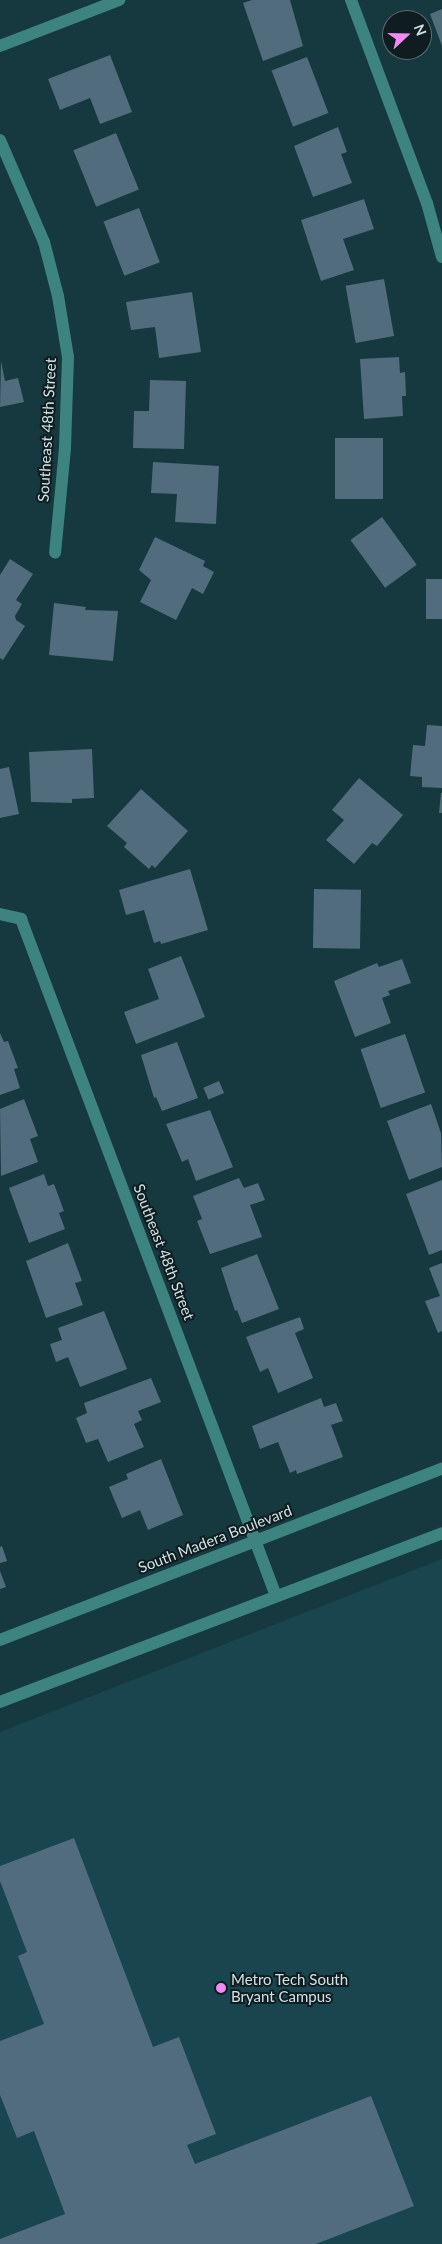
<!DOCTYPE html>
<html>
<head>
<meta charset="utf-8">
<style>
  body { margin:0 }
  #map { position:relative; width:442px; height:2244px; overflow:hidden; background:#16383f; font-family:Lato,sans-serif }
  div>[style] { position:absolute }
  .built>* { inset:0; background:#18454e }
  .building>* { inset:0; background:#516c7d; transform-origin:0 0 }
  .minor>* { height:12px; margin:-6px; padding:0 6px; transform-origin:6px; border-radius:6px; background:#3d8481 }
  .dots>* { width:14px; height:14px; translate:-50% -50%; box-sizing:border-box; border:2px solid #0f1d20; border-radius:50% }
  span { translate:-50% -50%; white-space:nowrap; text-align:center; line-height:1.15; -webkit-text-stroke:4px #0f1d20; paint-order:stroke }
  .street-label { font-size:15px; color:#cee1e5 }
  .poi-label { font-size:15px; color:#cee1e5 }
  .left { translate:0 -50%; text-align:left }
  .north { position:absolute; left:382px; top:10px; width:50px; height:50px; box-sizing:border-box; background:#0f1d20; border:1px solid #5b6b6f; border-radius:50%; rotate:69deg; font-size:14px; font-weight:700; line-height:20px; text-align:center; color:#cee1e5 }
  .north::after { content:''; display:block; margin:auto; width:18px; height:22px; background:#f08bf5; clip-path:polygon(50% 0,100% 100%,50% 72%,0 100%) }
</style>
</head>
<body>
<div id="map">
  <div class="built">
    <i style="clip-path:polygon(442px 1559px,442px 2244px,0 2244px,0 1732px)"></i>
  </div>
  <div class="building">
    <i style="clip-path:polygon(252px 0,290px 0,303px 46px,263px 61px,243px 3px)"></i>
    <i style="clip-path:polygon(442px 9px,442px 46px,430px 14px)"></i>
    <i style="clip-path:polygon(110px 55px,132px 112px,100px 124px,90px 98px,60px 110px,48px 79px)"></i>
    <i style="left:307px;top:57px;width:60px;height:38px;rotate:69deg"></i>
    <i style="clip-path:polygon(338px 127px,347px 152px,341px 154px,352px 183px,313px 197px,294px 146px)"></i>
    <i style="left:116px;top:133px;width:61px;height:46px;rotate:68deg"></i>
    <i style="clip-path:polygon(364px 199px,374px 229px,343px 239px,354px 270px,321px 281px,301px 220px)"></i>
    <i style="left:139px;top:208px;width:58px;height:38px;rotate:69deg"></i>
    <i style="left:384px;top:279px;width:58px;height:39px;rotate:80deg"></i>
    <i style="clip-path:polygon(192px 292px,201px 352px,159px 358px,155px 327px,131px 330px,126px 302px)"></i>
    <i style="clip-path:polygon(399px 357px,400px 373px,405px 372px,406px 396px,402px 396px,403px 416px,364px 419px,360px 359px)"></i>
    <i style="clip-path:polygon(1px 361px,5px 381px,18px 378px,24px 402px,0 407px)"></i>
    <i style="clip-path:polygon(150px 380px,186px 381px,184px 449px,133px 448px,134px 411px,149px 411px)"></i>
    <i style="left:335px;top:438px;width:48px;height:61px"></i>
    <i style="clip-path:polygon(153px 462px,219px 466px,216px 524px,175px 522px,177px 494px,151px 493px)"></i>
    <i style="left:382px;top:517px;width:59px;height:39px;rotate:54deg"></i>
    <i style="clip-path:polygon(155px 537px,205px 561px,203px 566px,214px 572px,203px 594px,192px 588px,176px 620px,140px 602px,151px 580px,139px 570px)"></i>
    <i style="clip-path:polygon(10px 559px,33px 574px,16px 600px,22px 604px,15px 616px,16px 620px,25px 626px,3px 660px,0 658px,0 575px)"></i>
    <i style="left:442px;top:579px;width:40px;height:16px;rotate:90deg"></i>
    <i style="clip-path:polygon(54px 603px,86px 607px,85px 610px,118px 611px,113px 661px,49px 655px)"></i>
    <i style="clip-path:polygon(427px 725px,442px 726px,442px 788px,422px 787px,422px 777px,410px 776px,413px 745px,425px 746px)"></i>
    <i style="clip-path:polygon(92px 749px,94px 798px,72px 799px,72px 803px,31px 802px,29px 752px)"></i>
    <i style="clip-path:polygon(9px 767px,19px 814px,0 818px,0 769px)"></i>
    <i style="clip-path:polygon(359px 778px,403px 815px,377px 846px,372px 843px,354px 864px,326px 840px,344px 820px,332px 810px)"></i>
    <i style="clip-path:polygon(141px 789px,188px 831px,155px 868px,152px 865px,149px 869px,124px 847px,127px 843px,107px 826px)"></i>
    <i style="clip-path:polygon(441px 793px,442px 793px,442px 813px,439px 813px)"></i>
    <i style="clip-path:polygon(190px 869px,208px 930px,161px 944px,160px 941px,154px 943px,144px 910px,126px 915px,119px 890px)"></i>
    <i style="left:314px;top:889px;width:47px;height:59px;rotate:1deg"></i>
    <i style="clip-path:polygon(181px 956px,205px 1017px,136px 1044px,124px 1012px,159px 999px,148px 969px)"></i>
    <i style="clip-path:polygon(402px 959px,411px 983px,388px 991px,390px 995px,382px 998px,391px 1023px,355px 1037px,334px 981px,377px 963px,379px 967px)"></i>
    <i style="clip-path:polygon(0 1033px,4px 1042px,8px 1041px,18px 1068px,14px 1069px,20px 1088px,0 1095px)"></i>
    <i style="left:405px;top:1034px;width:62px;height:47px;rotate:71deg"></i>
    <i style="clip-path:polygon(177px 1042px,198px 1098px,162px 1111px,156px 1097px,154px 1098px,141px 1055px)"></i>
    <i style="left:219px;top:1081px;width:13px;height:17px;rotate:67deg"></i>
    <i style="clip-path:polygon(24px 1099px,38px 1136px,30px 1139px,38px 1162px,1px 1176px,0 1109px)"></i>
    <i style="clip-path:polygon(431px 1104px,441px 1133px,442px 1167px,409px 1180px,387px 1121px)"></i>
    <i style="clip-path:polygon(210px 1110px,233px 1167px,196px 1181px,188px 1159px,182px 1162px,166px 1124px)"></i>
    <i style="clip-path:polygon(44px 1174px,48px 1186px,54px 1184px,64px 1211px,59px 1213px,65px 1229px,29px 1243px,9px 1188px)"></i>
    <i style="clip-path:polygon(239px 1178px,244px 1188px,258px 1183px,265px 1200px,250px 1205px,262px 1237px,210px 1254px,197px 1221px,202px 1219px,193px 1196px)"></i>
    <i style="clip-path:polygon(442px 1180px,442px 1250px,429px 1255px,406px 1194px)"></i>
    <i style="clip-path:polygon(68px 1243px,82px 1281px,75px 1283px,83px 1305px,46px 1318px,26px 1261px)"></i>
    <i style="clip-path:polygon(257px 1254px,279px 1309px,242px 1323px,237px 1310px,235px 1311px,221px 1268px)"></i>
    <i style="clip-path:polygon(442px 1263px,442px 1331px,438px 1333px,425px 1301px,440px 1296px,429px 1268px)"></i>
    <i style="clip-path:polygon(104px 1311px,127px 1369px,80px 1387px,68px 1357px,56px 1362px,50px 1344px,62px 1340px,58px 1328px)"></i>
    <i style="clip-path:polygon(300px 1317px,304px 1329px,295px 1333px,313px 1378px,278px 1393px,268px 1368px,260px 1372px,246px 1337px)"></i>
    <i style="clip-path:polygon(151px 1378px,161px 1402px,138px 1411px,142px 1420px,134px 1424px,144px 1447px,108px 1462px,98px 1439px,86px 1443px,76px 1418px,87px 1413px,84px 1403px)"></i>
    <i style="clip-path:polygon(321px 1398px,324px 1407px,336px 1403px,343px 1421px,331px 1425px,343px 1457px,297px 1474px,296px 1470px,290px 1473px,278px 1442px,260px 1449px,252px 1426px)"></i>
    <i style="clip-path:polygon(161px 1459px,183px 1515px,148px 1530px,140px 1510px,122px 1518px,109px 1487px,128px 1479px,126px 1474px)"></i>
    <i style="clip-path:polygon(2px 1546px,7px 1561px,0 1563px,0 1547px)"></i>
    <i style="clip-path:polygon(0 1571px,6px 1587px,0 1589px)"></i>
    <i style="clip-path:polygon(74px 1838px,153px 2047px,179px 2037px,216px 2134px,187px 2145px,195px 2164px,371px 2096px,414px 2206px,316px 2244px,0 2244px,0 2239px,65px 2214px,34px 2131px,17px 2138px,0 2095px,0 2041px,44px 2024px,18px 1956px,27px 1952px,0 1881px,0 1866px)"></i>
  </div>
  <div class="minor">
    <i style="left:351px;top:0;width:217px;rotate:69.5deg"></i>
    <i style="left:427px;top:203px;width:56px;rotate:74.5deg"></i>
    <i style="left:0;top:46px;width:128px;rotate:-21.1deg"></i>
    <i style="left:0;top:140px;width:111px;rotate:66.7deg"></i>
    <i style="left:44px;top:242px;width:56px;rotate:75.5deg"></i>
    <i style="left:58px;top:296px;width:62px;rotate:80.7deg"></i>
    <i style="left:68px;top:357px;width:91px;rotate:91.9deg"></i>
    <i style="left:65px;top:448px;width:105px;rotate:95.4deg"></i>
    <i style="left:0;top:914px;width:22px;rotate:13deg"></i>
    <i style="left:21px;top:919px;width:723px;rotate:69.36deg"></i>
    <i style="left:0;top:1640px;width:474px;rotate:-21.2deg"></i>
    <i style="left:0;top:1702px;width:473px;rotate:-20.9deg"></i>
  </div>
  <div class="dots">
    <i style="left:221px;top:1988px;background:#f08bf5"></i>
  </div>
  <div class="street-label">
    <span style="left:47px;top:430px;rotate:-87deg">Southeast 48th Street</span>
    <span style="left:164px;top:1252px;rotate:69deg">Southeast 48th Street</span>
    <span style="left:215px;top:1539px;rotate:-21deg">South Madera Boulevard</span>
  </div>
  <div class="poi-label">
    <span class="left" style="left:231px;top:1988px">Metro Tech South<br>Bryant Campus</span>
  </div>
  <div class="north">N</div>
</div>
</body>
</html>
